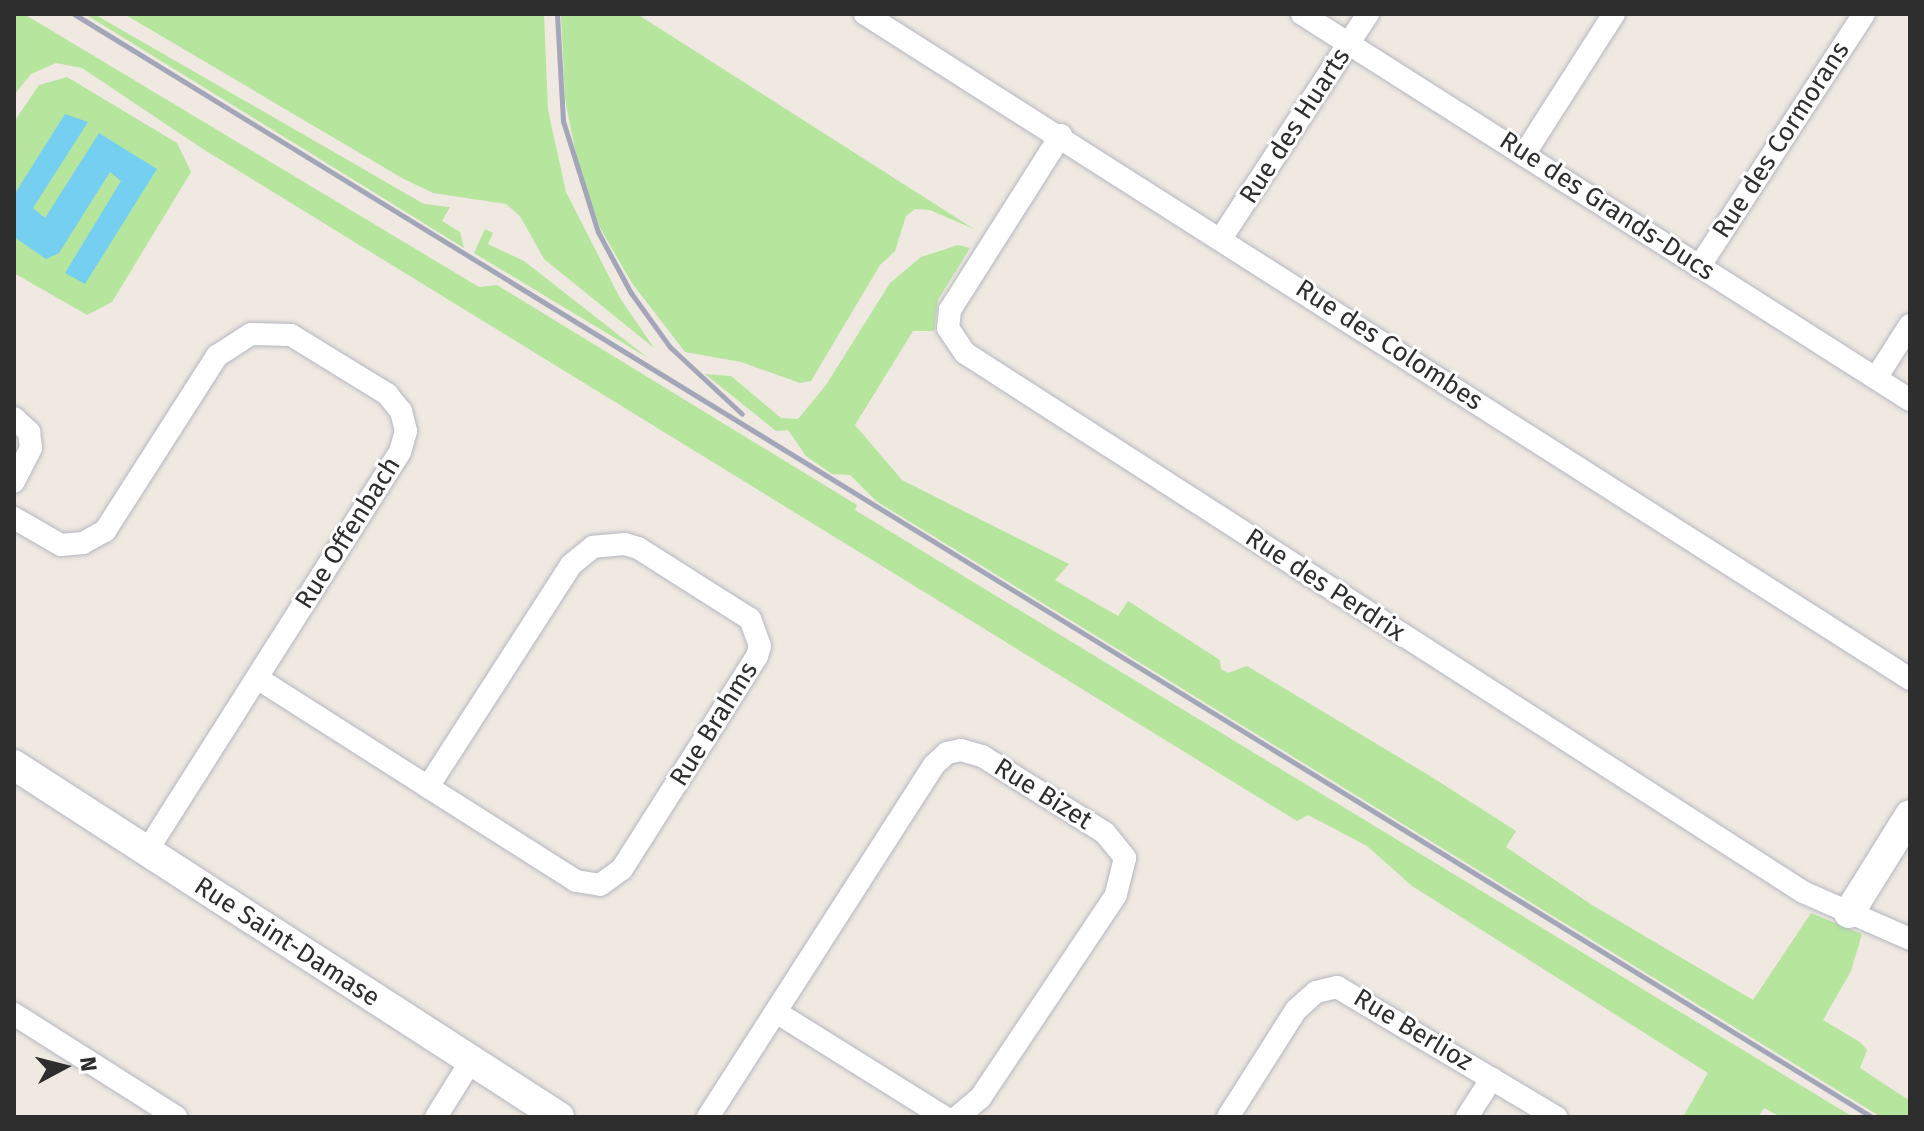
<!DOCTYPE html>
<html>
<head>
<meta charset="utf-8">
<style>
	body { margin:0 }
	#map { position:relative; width:1924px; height:1131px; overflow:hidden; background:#efe9e1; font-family:"Fira Sans",sans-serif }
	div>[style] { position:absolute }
	.green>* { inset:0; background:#b6e59e }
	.water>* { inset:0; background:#75cff0 }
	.roads { filter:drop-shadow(0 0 2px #b4b7c1) drop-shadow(0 0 2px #b4b7c1) }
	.street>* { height:22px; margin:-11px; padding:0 11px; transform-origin:11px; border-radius:11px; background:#fff }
	.secondary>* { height:30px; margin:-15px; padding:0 15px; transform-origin:15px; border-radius:15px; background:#fff }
	.rail>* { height:5px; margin:-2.5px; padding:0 2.5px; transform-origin:2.5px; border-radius:2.5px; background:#a3a6b8 }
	span { translate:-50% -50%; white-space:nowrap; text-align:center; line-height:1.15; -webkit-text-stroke:6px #fff; paint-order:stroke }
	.street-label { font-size:26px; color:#2e2e2e }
	.frame { position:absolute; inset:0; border:16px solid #2e2e2e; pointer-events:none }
	.north { position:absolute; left:24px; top:1027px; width:80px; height:80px; -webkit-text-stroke:6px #fff; paint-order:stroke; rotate:83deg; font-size:22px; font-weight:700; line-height:32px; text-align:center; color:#2e2e2e }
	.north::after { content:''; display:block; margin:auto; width:28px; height:36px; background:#2e2e2e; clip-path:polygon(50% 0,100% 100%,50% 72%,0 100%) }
</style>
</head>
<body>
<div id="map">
	<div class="green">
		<i style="clip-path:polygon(14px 14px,24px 14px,479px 287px,497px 285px,857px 505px,855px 510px,1853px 1117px,1781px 1117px,1764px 1108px,1758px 1117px,1683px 1117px,1708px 1073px,1412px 886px,1367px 846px,1308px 815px,1297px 821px,203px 149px,82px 68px,56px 63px,31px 74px,14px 95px)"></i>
		<i style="clip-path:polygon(85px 14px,94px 14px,424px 204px,450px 207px,442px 221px,460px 232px,464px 248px)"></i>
		<i style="clip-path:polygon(124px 14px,544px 14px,548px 110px,566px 192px,620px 298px,654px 348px,544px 259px,520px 216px,506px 204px,433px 193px,402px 178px)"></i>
		<i style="clip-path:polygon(561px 14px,637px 14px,974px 229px,930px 210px,915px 209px,906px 216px,895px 251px,880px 265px,811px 381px,800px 383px,741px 362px,685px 352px,632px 283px,600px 228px,578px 165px,565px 99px)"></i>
		<i style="clip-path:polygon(67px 77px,177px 143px,191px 172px,112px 302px,87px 315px,14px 273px,14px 122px,39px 85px)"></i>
		<i style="clip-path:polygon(485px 229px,493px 233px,488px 244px,524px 261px,648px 358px,474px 253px)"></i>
		<i style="clip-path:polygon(958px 245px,970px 248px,938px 300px,934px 331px,913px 331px,855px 425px,902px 480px,1069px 564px,1055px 580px,1118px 616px,1128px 601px,1220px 660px,1221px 669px,1228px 673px,1247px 666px,1430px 776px,1516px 831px,1506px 847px,1592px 905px,1753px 1000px,1811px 913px,1862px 934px,1851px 971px,1823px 1020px,1860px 1042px,1867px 1050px,1860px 1068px,1910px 1101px,1910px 1117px,1881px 1117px,876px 501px,850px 475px,832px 474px,806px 456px,788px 430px,776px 431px,705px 374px,731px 376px,781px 418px,798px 419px,826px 385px,890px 283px,921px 257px)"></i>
	</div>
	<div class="water">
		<i style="clip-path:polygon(65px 114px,88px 122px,33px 208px,45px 218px,99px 133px,157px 169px,85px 284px,65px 273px,121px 181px,110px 172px,59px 253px,46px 259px,14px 237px,14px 195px)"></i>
	</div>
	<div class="roads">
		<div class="street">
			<i style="left:865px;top:14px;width:1239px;rotate:32.47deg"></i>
			<i style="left:1302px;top:14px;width:720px;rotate:32.41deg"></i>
			<i style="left:1061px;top:135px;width:207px;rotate:122.4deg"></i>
			<i style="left:950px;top:310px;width:18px;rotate:96deg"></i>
			<i style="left:948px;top:328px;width:30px;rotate:56deg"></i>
			<i style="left:965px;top:353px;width:996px;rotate:32.75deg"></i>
			<i style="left:1803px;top:892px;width:117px;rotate:23.7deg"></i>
			<i style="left:1525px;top:153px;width:165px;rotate:-57.4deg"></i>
			<i style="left:1222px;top:237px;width:267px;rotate:-56.8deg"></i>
			<i style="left:1699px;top:267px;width:302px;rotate:-56.9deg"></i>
			<i style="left:1876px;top:378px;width:63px;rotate:-57.3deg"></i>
			<i style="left:14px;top:418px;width:21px;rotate:43deg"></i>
			<i style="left:29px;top:432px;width:16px;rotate:83deg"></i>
			<i style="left:31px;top:448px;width:38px;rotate:117deg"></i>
			<i style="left:14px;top:518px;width:54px;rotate:29.9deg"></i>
			<i style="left:61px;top:545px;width:22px;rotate:-5deg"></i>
			<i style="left:83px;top:543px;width:25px;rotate:-29deg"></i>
			<i style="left:105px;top:531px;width:208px;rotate:-57.4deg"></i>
			<i style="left:217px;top:356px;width:40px;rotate:-32.9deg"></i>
			<i style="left:251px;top:334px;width:40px;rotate:1.4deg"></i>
			<i style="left:291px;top:335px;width:113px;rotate:31.6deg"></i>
			<i style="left:387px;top:394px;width:22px;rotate:51deg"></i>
			<i style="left:401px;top:411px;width:21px;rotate:76deg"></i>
			<i style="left:406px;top:431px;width:22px;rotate:106deg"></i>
			<i style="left:400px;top:452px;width:472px;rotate:122.4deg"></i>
			<i style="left:257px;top:678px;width:203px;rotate:32.5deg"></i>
			<i style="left:428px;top:787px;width:175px;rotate:32.4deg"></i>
			<i style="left:576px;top:881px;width:24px;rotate:9deg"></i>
			<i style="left:600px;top:885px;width:27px;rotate:-36deg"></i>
			<i style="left:622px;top:869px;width:252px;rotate:-57.6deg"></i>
			<i style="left:757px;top:656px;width:10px;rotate:-73deg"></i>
			<i style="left:760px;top:646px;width:29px;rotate:-110deg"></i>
			<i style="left:750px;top:619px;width:133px;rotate:-147.6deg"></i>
			<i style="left:638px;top:548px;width:14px;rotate:-163deg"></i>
			<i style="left:625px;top:544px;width:32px;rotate:175deg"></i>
			<i style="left:593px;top:547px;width:28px;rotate:141deg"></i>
			<i style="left:571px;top:565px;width:264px;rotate:122.8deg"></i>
			<i style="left:776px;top:1012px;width:198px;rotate:32deg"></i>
			<i style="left:14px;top:1014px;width:192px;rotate:32.4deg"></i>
			<i style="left:436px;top:1117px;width:66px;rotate:-58deg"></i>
			<i style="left:708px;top:1117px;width:418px;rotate:-57.3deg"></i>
			<i style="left:934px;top:765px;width:18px;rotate:-43deg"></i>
			<i style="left:947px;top:753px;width:14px;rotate:-12deg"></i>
			<i style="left:961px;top:750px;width:22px;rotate:16deg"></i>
			<i style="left:982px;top:756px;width:145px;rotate:32deg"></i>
			<i style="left:1105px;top:833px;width:32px;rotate:51deg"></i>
			<i style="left:1125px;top:858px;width:38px;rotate:104deg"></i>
			<i style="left:1116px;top:895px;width:244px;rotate:123.8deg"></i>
			<i style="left:980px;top:1098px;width:30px;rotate:140deg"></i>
			<i style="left:1228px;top:1117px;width:127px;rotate:-57.6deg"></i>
			<i style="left:1296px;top:1010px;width:27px;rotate:-42deg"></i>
			<i style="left:1316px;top:992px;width:22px;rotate:-13deg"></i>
			<i style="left:1337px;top:987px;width:255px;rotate:30.7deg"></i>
			<i style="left:1467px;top:1117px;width:46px;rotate:-57.3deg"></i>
		</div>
		<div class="secondary">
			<i style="left:14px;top:765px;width:649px;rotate:32.86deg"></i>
			<i style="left:1849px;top:913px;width:115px;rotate:-58.1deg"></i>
		</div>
	</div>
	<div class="rail">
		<i style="left:74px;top:14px;width:2109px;rotate:31.53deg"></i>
		<i style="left:557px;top:14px;width:107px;rotate:86.8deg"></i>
		<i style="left:563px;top:121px;width:116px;rotate:72.5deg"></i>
		<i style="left:598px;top:232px;width:69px;rotate:61.6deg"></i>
		<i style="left:631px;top:293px;width:67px;rotate:54.2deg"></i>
		<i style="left:670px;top:347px;width:98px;rotate:42.9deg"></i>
	</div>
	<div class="street-label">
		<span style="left:1295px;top:126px;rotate:-57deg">Rue des Huarts</span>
		<span style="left:1781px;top:140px;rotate:-57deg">Rue des Cormorans</span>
		<span style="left:1607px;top:206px;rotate:33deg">Rue des Grands-Ducs</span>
		<span style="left:1389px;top:345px;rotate:33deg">Rue des Colombes</span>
		<span style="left:348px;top:533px;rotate:-58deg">Rue Offenbach</span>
		<span style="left:1325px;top:585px;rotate:33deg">Rue des Perdrix</span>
		<span style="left:714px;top:724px;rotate:-58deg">Rue Brahms</span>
		<span style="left:1043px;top:794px;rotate:32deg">Rue Bizet</span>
		<span style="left:287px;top:942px;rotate:33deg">Rue Saint-Damase</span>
		<span style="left:1413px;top:1030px;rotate:31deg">Rue Berlioz</span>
	</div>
	<div class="frame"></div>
	<div class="north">N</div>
</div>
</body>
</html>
